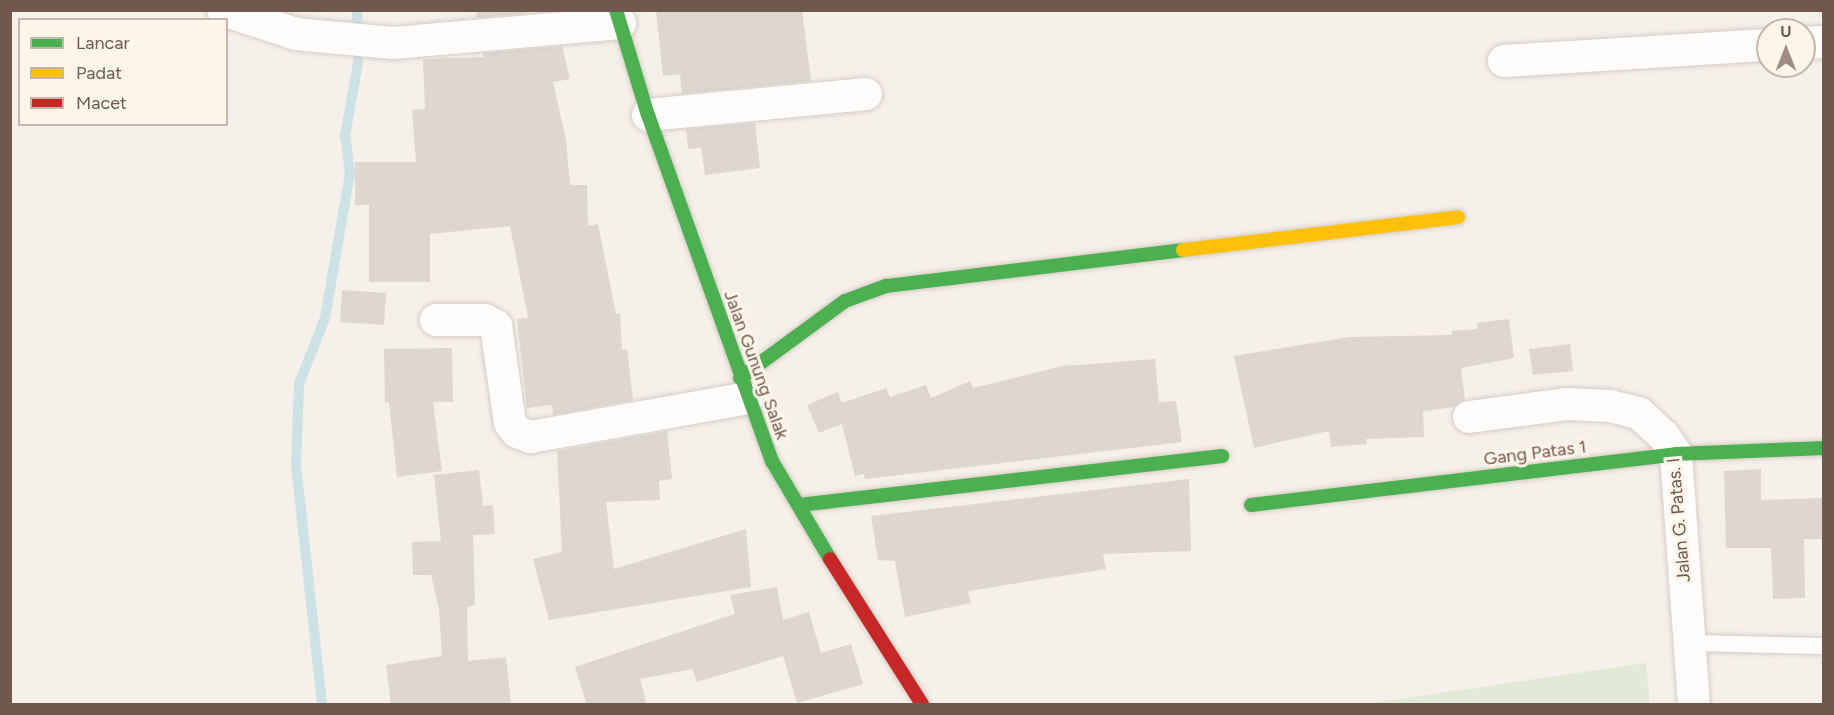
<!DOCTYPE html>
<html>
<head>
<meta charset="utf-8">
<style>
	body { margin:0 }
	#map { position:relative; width:1834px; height:715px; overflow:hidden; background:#f5f0e9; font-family:Figtree,sans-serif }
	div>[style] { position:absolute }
	.green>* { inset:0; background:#e2ead5 }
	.stream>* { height:10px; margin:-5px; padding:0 5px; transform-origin:5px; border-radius:5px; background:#cce2e4 }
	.building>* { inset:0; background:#ded6cf }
	.roads { filter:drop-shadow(0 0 2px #d4cdc7) drop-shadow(0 0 2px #d4cdc7) }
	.lane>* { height:16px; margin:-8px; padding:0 8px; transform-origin:8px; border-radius:8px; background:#fefdfc }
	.street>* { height:32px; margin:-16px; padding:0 16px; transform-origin:16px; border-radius:16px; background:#fefdfc }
	.fast>* { height:14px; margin:-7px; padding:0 7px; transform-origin:7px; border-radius:7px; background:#4caf50 }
	.slow>* { height:14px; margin:-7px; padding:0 7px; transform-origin:7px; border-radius:7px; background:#ffc107 }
	.jam>* { height:14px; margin:-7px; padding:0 7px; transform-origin:7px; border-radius:7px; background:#c62828 }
	span { translate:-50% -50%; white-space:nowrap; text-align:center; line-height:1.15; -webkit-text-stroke:6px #fdf5ea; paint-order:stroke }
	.street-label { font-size:18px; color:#70584c }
	.frame { position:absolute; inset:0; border:12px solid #70584c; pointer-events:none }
	.legend { position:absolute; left:18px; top:18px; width:210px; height:108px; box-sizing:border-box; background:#fdf5ea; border:2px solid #c5b6ab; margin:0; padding:8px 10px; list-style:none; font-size:18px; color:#70584c }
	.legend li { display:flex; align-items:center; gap:12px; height:30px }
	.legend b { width:30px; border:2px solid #c5b6ab }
	.north { position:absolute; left:1756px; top:18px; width:60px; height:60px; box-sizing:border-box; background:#fdf5ea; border:2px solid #c5b6ab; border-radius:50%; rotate:0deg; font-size:16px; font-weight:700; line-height:24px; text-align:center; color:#70584c }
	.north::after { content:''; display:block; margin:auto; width:21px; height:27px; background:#9f8d83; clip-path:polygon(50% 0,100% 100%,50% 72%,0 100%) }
</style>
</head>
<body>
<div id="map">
	<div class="green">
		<i style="clip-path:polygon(1646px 663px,1650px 704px,1364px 704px)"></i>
	</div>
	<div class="stream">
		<i style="left:322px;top:704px;width:239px;rotate:-96.2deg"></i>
		<i style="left:296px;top:466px;width:82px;rotate:-87.9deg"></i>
		<i style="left:299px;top:384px;width:71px;rotate:-68.5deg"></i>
		<i style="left:325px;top:318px;width:146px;rotate:-80.2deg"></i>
		<i style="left:350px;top:174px;width:38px;rotate:-97deg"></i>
		<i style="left:345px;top:136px;width:74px;rotate:-79.9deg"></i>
		<i style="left:358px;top:63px;width:53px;rotate:-91.1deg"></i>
	</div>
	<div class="building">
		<i style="clip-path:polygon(476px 10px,527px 10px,528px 13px,477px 18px)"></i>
		<i style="clip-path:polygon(656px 10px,802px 10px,811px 81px,682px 94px,680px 74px,663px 76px)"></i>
		<i style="clip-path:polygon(562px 46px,570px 79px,553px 82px,566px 140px,570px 185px,587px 185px,588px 226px,598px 224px,616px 314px,620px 313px,622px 350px,627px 349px,633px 400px,553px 415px,552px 405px,527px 408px,517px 319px,528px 318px,510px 226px,430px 234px,430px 282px,369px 282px,369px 205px,355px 205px,355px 162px,416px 162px,412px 110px,425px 109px,423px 59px,483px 57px,483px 53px)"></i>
		<i style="clip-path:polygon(755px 123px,760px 168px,705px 175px,701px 148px,688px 149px,686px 129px)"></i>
		<i style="clip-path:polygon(342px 290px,386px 293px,384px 325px,340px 322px)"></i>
		<i style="clip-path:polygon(1509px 319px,1514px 358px,1461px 368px,1465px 400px,1455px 407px,1423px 411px,1424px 437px,1366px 439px,1367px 444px,1331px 447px,1329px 431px,1254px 448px,1234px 356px,1349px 337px,1452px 335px,1452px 331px,1477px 329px,1477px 323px)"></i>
		<i style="clip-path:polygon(1570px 344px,1573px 371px,1533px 375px,1529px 349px)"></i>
		<i style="clip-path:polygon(452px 348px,453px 402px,433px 402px,442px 471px,397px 477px,389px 402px,385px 403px,384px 349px)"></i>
		<i style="clip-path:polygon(1155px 359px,1159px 402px,1176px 401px,1182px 442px,865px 479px,864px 474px,855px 476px,842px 424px,819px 433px,807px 405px,838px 392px,842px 403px,886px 388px,890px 397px,926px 385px,931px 398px,970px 381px,973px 388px,1083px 361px,1065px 366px)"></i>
		<i style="clip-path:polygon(667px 431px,672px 479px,659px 481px,660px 500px,606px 502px,614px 569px,746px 529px,751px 587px,549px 620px,533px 559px,562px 552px,557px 451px)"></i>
		<i style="clip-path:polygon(1761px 469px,1761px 500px,1824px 498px,1824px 539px,1804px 539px,1805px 598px,1773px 599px,1771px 548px,1726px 548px,1724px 471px)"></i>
		<i style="clip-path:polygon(479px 470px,483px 506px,493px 505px,495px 534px,473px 535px,475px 605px,467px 607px,468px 661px,506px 657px,511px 705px,391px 705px,386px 665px,442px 656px,439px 609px,431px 575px,413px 575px,412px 542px,441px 541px,434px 475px)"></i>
		<i style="clip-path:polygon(1189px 479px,1191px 551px,1103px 554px,1106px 569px,968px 591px,971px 603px,905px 617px,895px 561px,878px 560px,871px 516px)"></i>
		<i style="clip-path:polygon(777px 587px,783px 620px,809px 612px,821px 653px,851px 644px,863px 684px,797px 703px,783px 656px,697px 682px,692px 669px,640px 679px,647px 705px,587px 705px,575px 667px,735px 614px,730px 595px)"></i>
	</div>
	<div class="roads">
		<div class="lane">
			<i style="left:1689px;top:643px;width:135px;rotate:1.3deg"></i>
		</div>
		<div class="street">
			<i style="left:223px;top:10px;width:77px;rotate:18.2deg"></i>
			<i style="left:296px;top:34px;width:97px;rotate:5.3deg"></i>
			<i style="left:393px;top:43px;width:228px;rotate:-5deg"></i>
			<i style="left:1804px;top:43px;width:20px;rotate:-3deg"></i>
			<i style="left:1504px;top:61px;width:264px;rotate:-3.5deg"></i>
			<i style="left:648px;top:115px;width:219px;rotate:-5.5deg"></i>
			<i style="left:436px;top:320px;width:49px"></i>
			<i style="left:485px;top:320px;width:13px;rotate:29deg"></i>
			<i style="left:496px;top:326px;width:98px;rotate:81.8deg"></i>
			<i style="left:510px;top:423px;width:11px;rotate:52deg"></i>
			<i style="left:517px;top:432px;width:15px;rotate:20deg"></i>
			<i style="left:531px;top:437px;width:219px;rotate:-10.2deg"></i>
			<i style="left:1469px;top:417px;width:98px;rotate:-7.6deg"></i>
			<i style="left:1566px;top:404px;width:44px;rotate:2.6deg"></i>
			<i style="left:1610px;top:406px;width:30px;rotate:14deg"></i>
			<i style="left:1639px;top:413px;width:33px;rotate:43deg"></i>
			<i style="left:1663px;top:435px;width:23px;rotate:56deg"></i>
			<i style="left:1676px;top:454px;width:251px;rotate:85.9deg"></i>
		</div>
		<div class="fast">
			<i style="left:616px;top:10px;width:110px;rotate:73.1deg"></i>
			<i style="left:648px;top:115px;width:368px;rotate:70.3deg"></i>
			<i style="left:772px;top:461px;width:114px;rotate:59.4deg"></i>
			<i style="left:740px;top:378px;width:130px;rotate:-36.3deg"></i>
			<i style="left:845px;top:301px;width:44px;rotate:-20.1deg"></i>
			<i style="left:886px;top:286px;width:299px;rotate:-6.9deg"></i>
			<i style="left:799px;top:505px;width:426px;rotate:-6.6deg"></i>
			<i style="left:1251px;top:505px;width:428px;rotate:-6.8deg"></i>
			<i style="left:1676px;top:454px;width:148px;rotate:-2.3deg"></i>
		</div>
		<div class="slow">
			<i style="left:1183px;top:250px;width:277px;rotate:-6.8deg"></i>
		</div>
		<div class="jam">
			<i style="left:830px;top:559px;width:172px;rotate:57.6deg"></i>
		</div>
	</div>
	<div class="street-label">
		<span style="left:756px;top:365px;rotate:70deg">Jalan Gunung Salak</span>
		<span style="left:1535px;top:453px;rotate:-7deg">Gang Patas 1</span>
		<span style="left:1679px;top:520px;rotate:-95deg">Jalan G. Patas. I</span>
	</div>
	<div class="frame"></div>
	<ul class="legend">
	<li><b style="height:8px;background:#4caf50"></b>Lancar</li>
	<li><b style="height:8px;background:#ffc107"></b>Padat</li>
	<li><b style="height:8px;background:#c62828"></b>Macet</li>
	</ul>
	<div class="north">U</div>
</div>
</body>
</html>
